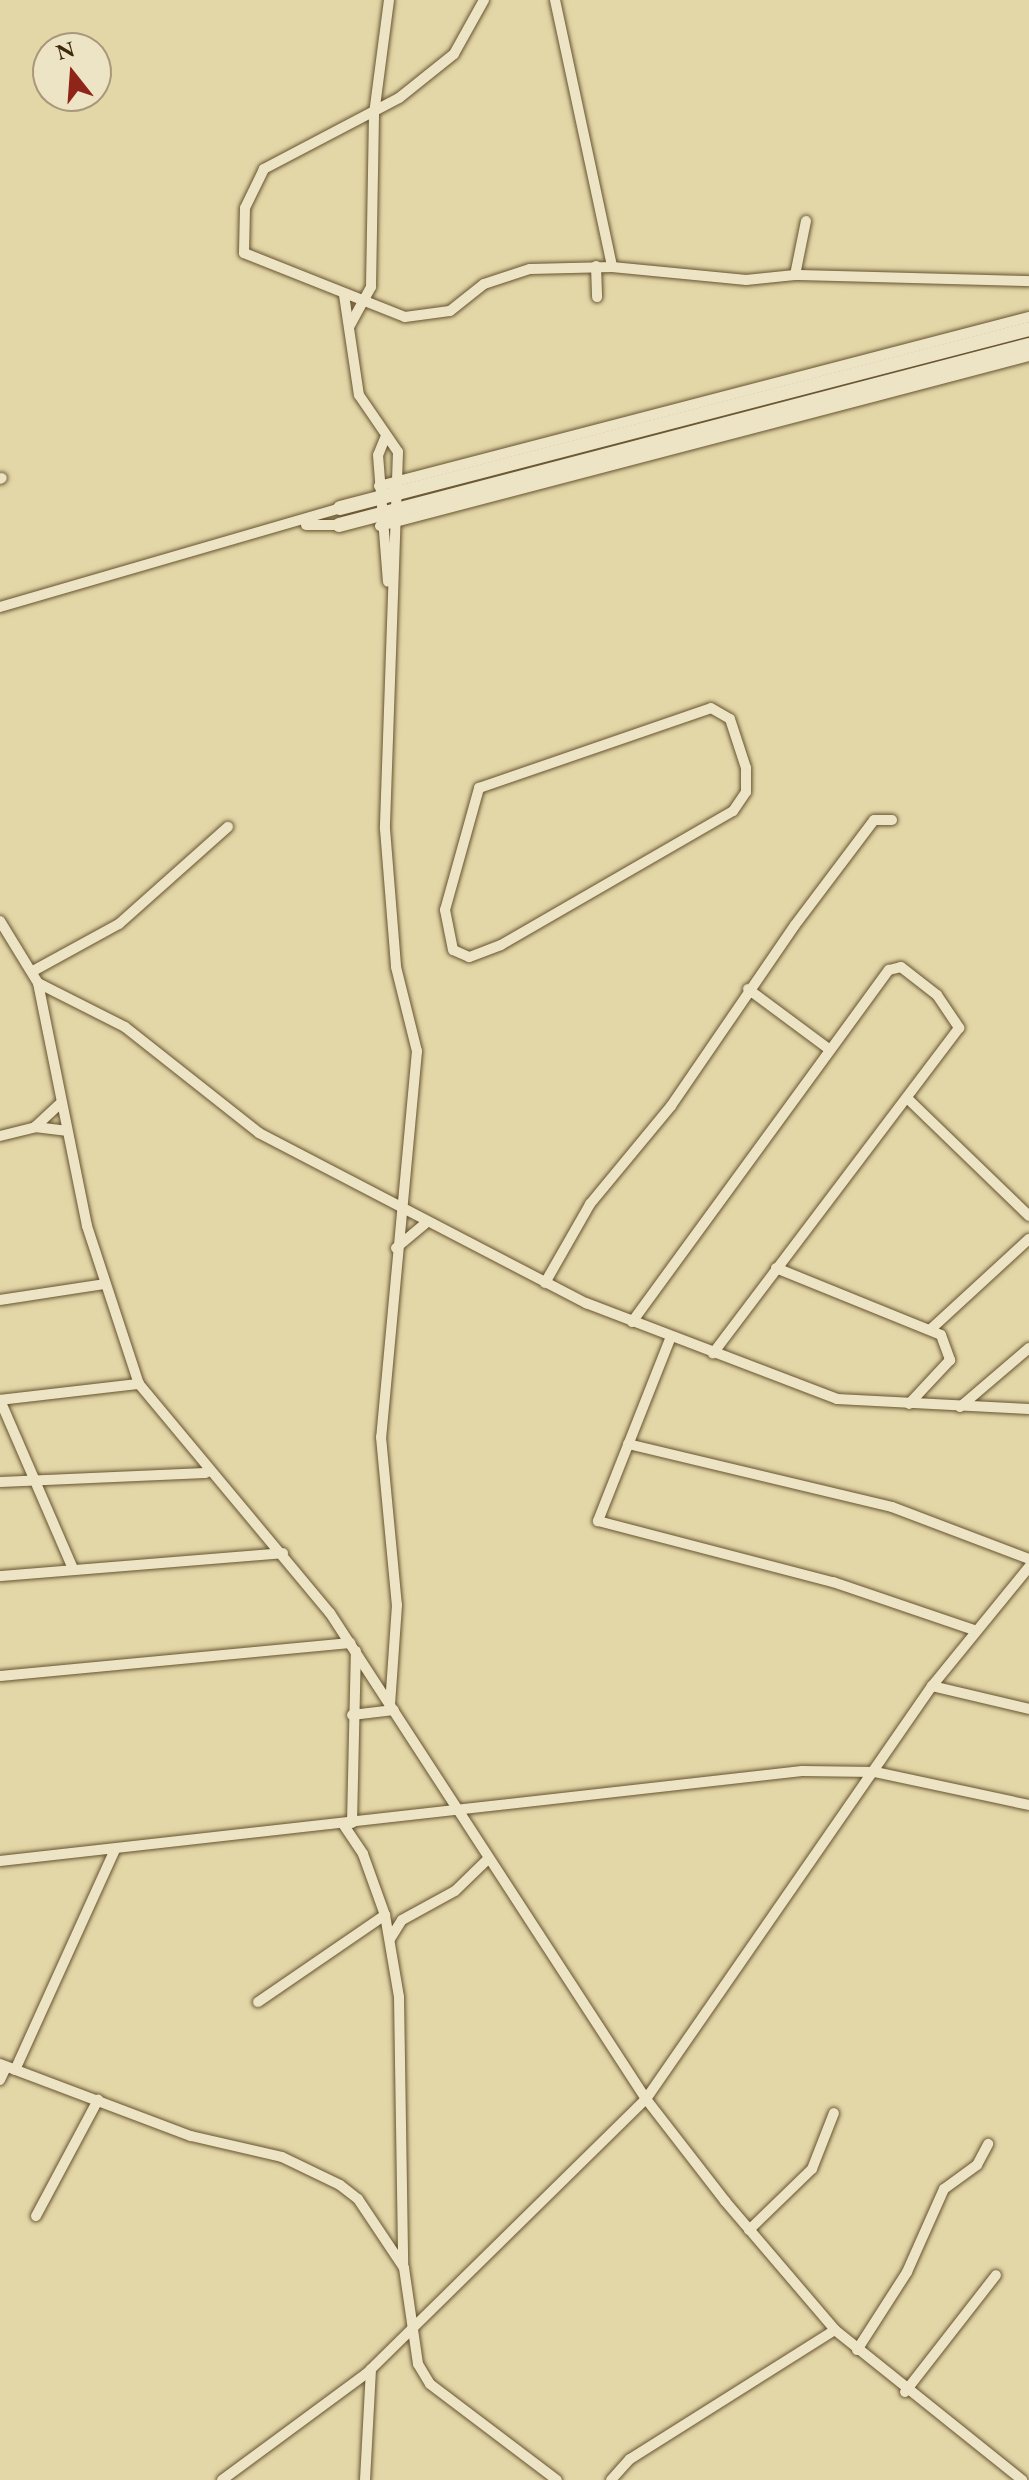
<!DOCTYPE html>
<html>
<head>
<meta charset="utf-8">
<style>
	body { margin:0 }
	#map { position:relative; width:1029px; height:2480px; overflow:hidden; background:#e3d6a7; font-family:"EB Garamond",serif }
	div>[style] { position:absolute }
	.roads { filter:drop-shadow(0 0 2px #665430) drop-shadow(0 0 2px #665430) }
	.minor>* { height:10px; margin:-5px; padding:0 5px; transform-origin:5px; border-radius:5px; background:#ede4c6 }
	.secondary>* { height:14px; margin:-7px; padding:0 7px; transform-origin:7px; border-radius:7px; background:#ede4c6 }
	span { translate:-50% -50%; white-space:nowrap; text-align:center; line-height:1.15; -webkit-text-stroke:6px #ede4c6; paint-order:stroke }
	.north { position:absolute; left:32px; top:32px; width:80px; height:80px; box-sizing:border-box; background:#ede4c6; border:2px solid #a7997a; border-radius:50%; rotate:343deg; font-size:22px; font-weight:700; line-height:32px; text-align:center; color:#3d2908 }
	.north::after { content:''; display:block; margin:auto; width:28px; height:36px; background:#8f2418; clip-path:polygon(50% 0,100% 100%,50% 72%,0 100%) }
</style>
</head>
<body>
<div id="map">
	<div class="roads">
		<div class="minor">
			<i style="left:484px;top:0;width:62px;rotate:119.1deg"></i>
			<i style="left:454px;top:54px;width:70px;rotate:141.3deg"></i>
			<i style="left:399px;top:98px;width:153px;rotate:152.3deg"></i>
			<i style="left:264px;top:169px;width:43px;rotate:116deg"></i>
			<i style="left:245px;top:208px;width:45px;rotate:91.3deg"></i>
			<i style="left:244px;top:253px;width:173px;rotate:21.7deg"></i>
			<i style="left:405px;top:317px;width:45px;rotate:-7.6deg"></i>
			<i style="left:450px;top:311px;width:43px;rotate:-38.5deg"></i>
			<i style="left:484px;top:284px;width:48px;rotate:-18.1deg"></i>
			<i style="left:530px;top:269px;width:82px;rotate:-1.4deg"></i>
			<i style="left:612px;top:267px;width:135px;rotate:5.5deg"></i>
			<i style="left:746px;top:280px;width:49px;rotate:-5.8deg"></i>
			<i style="left:555px;top:0;width:273px;rotate:77.9deg"></i>
			<i style="left:806px;top:221px;width:55px;rotate:101.5deg"></i>
			<i style="left:795px;top:275px;width:234px;rotate:1.5deg"></i>
			<i style="left:596px;top:266px;width:31px;rotate:88deg"></i>
			<i style="left:344px;top:295px;width:101px;rotate:81.5deg"></i>
			<i style="left:359px;top:395px;width:69px;rotate:55.6deg"></i>
			<i style="left:398px;top:452px;width:377px;rotate:92deg"></i>
			<i style="left:385px;top:829px;width:138px;rotate:85.4deg"></i>
			<i style="left:396px;top:967px;width:87px;rotate:76deg"></i>
			<i style="left:417px;top:1051px;width:388px;rotate:95.3deg"></i>
			<i style="left:381px;top:1437px;width:169px;rotate:84.6deg"></i>
			<i style="left:397px;top:1605px;width:99px;rotate:94deg"></i>
			<i style="left:349px;top:327px;width:46px;rotate:-61.2deg"></i>
			<i style="left:371px;top:287px;width:173px;rotate:-89deg"></i>
			<i style="left:374px;top:114px;width:115px;rotate:-82.5deg"></i>
			<i style="left:385px;top:438px;width:18px;rotate:112deg"></i>
			<i style="left:378px;top:455px;width:127px;rotate:85.5deg"></i>
			<i style="left:0;top:479px;width:2px;rotate:-27deg"></i>
			<i style="left:379px;top:486px;width:672px;rotate:-14.57deg"></i>
			<i style="left:306px;top:525px;width:33px"></i>
			<i style="left:380px;top:526px;width:671px;rotate:-14.68deg"></i>
			<i style="left:0;top:607px;width:354px;rotate:-16.2deg"></i>
			<i style="left:711px;top:708px;width:22px;rotate:30deg"></i>
			<i style="left:730px;top:719px;width:52px;rotate:71.9deg"></i>
			<i style="left:746px;top:768px;width:24px;rotate:90deg"></i>
			<i style="left:746px;top:792px;width:23px;rotate:124deg"></i>
			<i style="left:733px;top:811px;width:268px;rotate:150deg"></i>
			<i style="left:501px;top:945px;width:34px;rotate:159deg"></i>
			<i style="left:469px;top:957px;width:17px;rotate:-156deg"></i>
			<i style="left:453px;top:950px;width:41px;rotate:-101.3deg"></i>
			<i style="left:445px;top:910px;width:127px;rotate:-74.4deg"></i>
			<i style="left:479px;top:788px;width:245px;rotate:-19deg"></i>
			<i style="left:0;top:921px;width:73px;rotate:58.5deg"></i>
			<i style="left:38px;top:983px;width:248px;rotate:78.6deg"></i>
			<i style="left:87px;top:1226px;width:166px;rotate:71.8deg"></i>
			<i style="left:139px;top:1384px;width:298px;rotate:50.2deg"></i>
			<i style="left:330px;top:1613px;width:580px;rotate:56.97deg"></i>
			<i style="left:646px;top:2099px;width:129px;rotate:52.2deg"></i>
			<i style="left:725px;top:2201px;width:170px;rotate:49.5deg"></i>
			<i style="left:835px;top:2330px;width:240px;rotate:38.7deg"></i>
			<i style="left:33px;top:971px;width:98px;rotate:-28.7deg"></i>
			<i style="left:119px;top:924px;width:146px;rotate:-41.7deg"></i>
			<i style="left:38px;top:983px;width:97px;rotate:26.8deg"></i>
			<i style="left:125px;top:1027px;width:171px;rotate:38.3deg"></i>
			<i style="left:259px;top:1133px;width:369px;rotate:27.5deg"></i>
			<i style="left:586px;top:1303px;width:269px;rotate:20.9deg"></i>
			<i style="left:837px;top:1399px;width:192px;rotate:3deg"></i>
			<i style="left:748px;top:989px;width:102px;rotate:36.6deg"></i>
			<i style="left:907px;top:1098px;width:170px;rotate:44deg"></i>
			<i style="left:35px;top:1127px;width:31px;rotate:7deg"></i>
			<i style="left:0;top:1136px;width:36px;rotate:-14deg"></i>
			<i style="left:35px;top:1127px;width:35px;rotate:-43deg"></i>
			<i style="left:396px;top:1248px;width:38px;rotate:-40deg"></i>
			<i style="left:776px;top:1268px;width:178px;rotate:22.1deg"></i>
			<i style="left:941px;top:1335px;width:27px;rotate:70deg"></i>
			<i style="left:950px;top:1360px;width:60px;rotate:133deg"></i>
			<i style="left:545px;top:1283px;width:91px;rotate:-60.3deg"></i>
			<i style="left:590px;top:1204px;width:127px;rotate:-50.4deg"></i>
			<i style="left:671px;top:1106px;width:219px;rotate:-55.6deg"></i>
			<i style="left:795px;top:925px;width:131px;rotate:-53deg"></i>
			<i style="left:874px;top:820px;width:18px"></i>
			<i style="left:0;top:1300px;width:105px;rotate:-8.7deg"></i>
			<i style="left:632px;top:1322px;width:436px;rotate:-53.9deg"></i>
			<i style="left:889px;top:970px;width:12px;rotate:-14deg"></i>
			<i style="left:901px;top:967px;width:46px;rotate:37.9deg"></i>
			<i style="left:937px;top:995px;width:40px;rotate:56deg"></i>
			<i style="left:959px;top:1028px;width:408px;rotate:127.1deg"></i>
			<i style="left:931px;top:1329px;width:133px;rotate:-42.6deg"></i>
			<i style="left:670px;top:1339px;width:196px;rotate:111.6deg"></i>
			<i style="left:598px;top:1521px;width:243px;rotate:14.6deg"></i>
			<i style="left:833px;top:1582px;width:149px;rotate:18.8deg"></i>
			<i style="left:0;top:1400px;width:184px;rotate:66.6deg"></i>
			<i style="left:0;top:1400px;width:140px;rotate:-6.6deg"></i>
			<i style="left:960px;top:1407px;width:91px;rotate:-40.5deg"></i>
			<i style="left:628px;top:1444px;width:271px;rotate:13.4deg"></i>
			<i style="left:892px;top:1507px;width:147px;rotate:20.8deg"></i>
			<i style="left:0;top:1482px;width:206px;rotate:-2.5deg"></i>
			<i style="left:0;top:1576px;width:284px;rotate:-4.6deg"></i>
			<i style="left:0;top:1676px;width:352px;rotate:-5.4deg"></i>
			<i style="left:932px;top:1686px;width:100px;rotate:13.3deg"></i>
			<i style="left:352px;top:1715px;width:42px;rotate:-6.8deg"></i>
			<i style="left:352px;top:1823px;width:172px;rotate:-88.7deg"></i>
			<i style="left:343px;top:1824px;width:36px;rotate:56deg"></i>
			<i style="left:363px;top:1854px;width:65px;rotate:70.2deg"></i>
			<i style="left:385px;top:1915px;width:83px;rotate:80.3deg"></i>
			<i style="left:399px;top:1997px;width:269px;rotate:89.1deg"></i>
			<i style="left:0;top:1861px;width:807px;rotate:-6.4deg"></i>
			<i style="left:802px;top:1771px;width:73px;rotate:0.8deg"></i>
			<i style="left:875px;top:1772px;width:157px;rotate:12.1deg"></i>
			<i style="left:390px;top:1939px;width:22px;rotate:-58deg"></i>
			<i style="left:402px;top:1920px;width:60px;rotate:-28.7deg"></i>
			<i style="left:455px;top:1891px;width:45px;rotate:-44.1deg"></i>
			<i style="left:258px;top:2002px;width:154px;rotate:-34.4deg"></i>
			<i style="left:0;top:2064px;width:204px;rotate:20.7deg"></i>
			<i style="left:191px;top:2136px;width:93px;rotate:13deg"></i>
			<i style="left:282px;top:2157px;width:64px;rotate:25.8deg"></i>
			<i style="left:340px;top:2185px;width:23px;rotate:38deg"></i>
			<i style="left:358px;top:2199px;width:83px;rotate:56.3deg"></i>
			<i style="left:404px;top:2268px;width:97px;rotate:81.7deg"></i>
			<i style="left:418px;top:2364px;width:23px;rotate:59deg"></i>
			<i style="left:430px;top:2384px;width:159px;rotate:37.1deg"></i>
			<i style="left:15px;top:2070px;width:242px;rotate:-65.6deg"></i>
			<i style="left:0;top:2080px;width:14px;rotate:-65deg"></i>
			<i style="left:36px;top:2216px;width:132px;rotate:-61.9deg"></i>
			<i style="left:749px;top:2230px;width:88px;rotate:-44.1deg"></i>
			<i style="left:812px;top:2169px;width:60px;rotate:-68.6deg"></i>
			<i style="left:857px;top:2350px;width:93px;rotate:-57.3deg"></i>
			<i style="left:907px;top:2272px;width:91px;rotate:-66deg"></i>
			<i style="left:944px;top:2189px;width:41px;rotate:-36deg"></i>
			<i style="left:977px;top:2165px;width:24px;rotate:-62deg"></i>
			<i style="left:905px;top:2392px;width:148px;rotate:-52.1deg"></i>
			<i style="left:222px;top:2480px;width:179px;rotate:-36.4deg"></i>
			<i style="left:366px;top:2374px;width:392px;rotate:-44.5deg"></i>
			<i style="left:646px;top:2099px;width:502px;rotate:-55.3deg"></i>
			<i style="left:932px;top:1686px;width:154px;rotate:-50.8deg"></i>
			<i style="left:365px;top:2480px;width:111px;rotate:-86.9deg"></i>
			<i style="left:611px;top:2480px;width:28px;rotate:-48deg"></i>
			<i style="left:630px;top:2459px;width:242px;rotate:-32.2deg"></i>
		</div>
		<div class="secondary">
			<i style="left:340px;top:508px;width:712px;rotate:-14.56deg"></i>
			<i style="left:339px;top:525px;width:713px;rotate:-14.62deg"></i>
		</div>
	</div>
	<div class="north">N</div>
</div>
</body>
</html>
